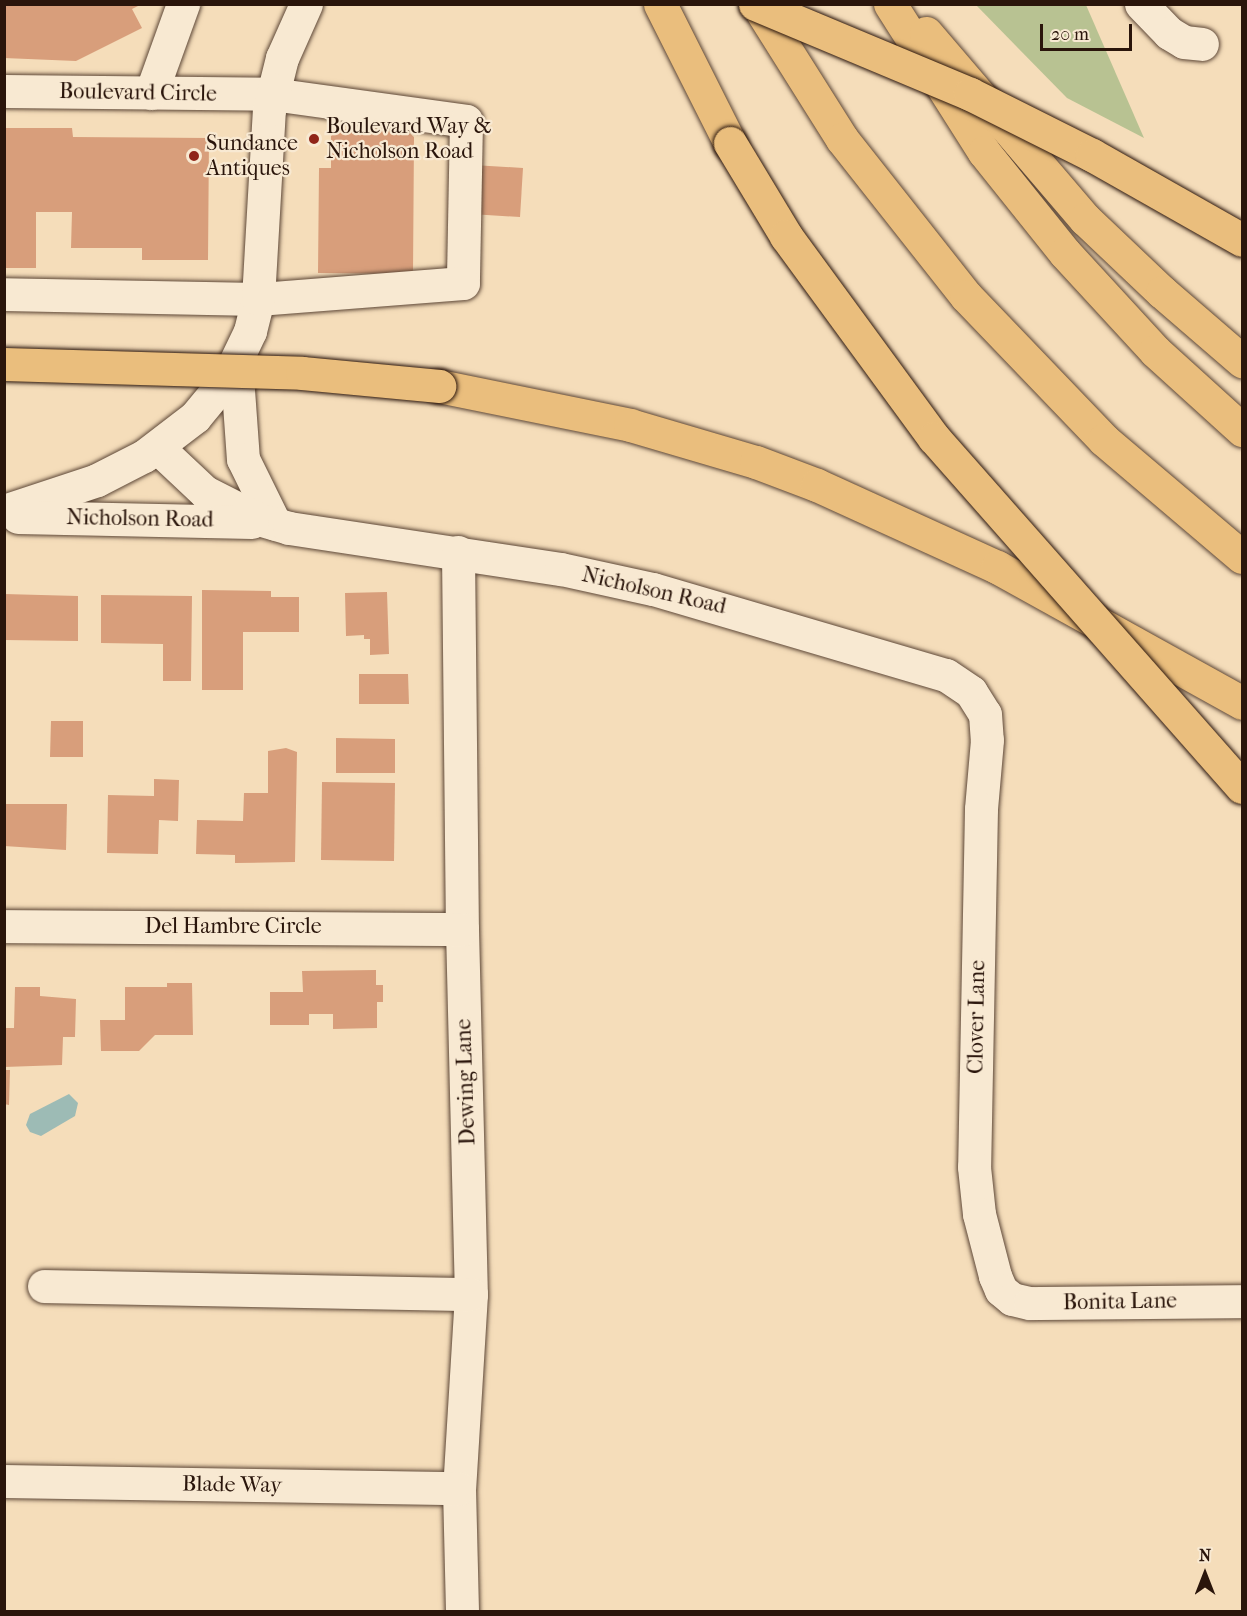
<!DOCTYPE html>
<html>
<head>
<meta charset="utf-8">
<style>
	body { margin:0 }
	#map { position:relative; width:1247px; height:1616px; overflow:hidden; background:#f5ddba; font-family:"IM FELL French Canon",serif }
	div>[style] { position:absolute }
	.green>* { inset:0; background:#b8c292 }
	.water>* { inset:0; background:#9dbbb5 }
	.building>* { inset:0; background:#d89e7b }
	.roads { filter:drop-shadow(0 0 2px #5d4737) drop-shadow(0 0 2px #5d4737) }
	.minor>* { height:33px; margin:-16.5px; padding:0 16.5px; transform-origin:16.5px; border-radius:16.5px; background:#f8e9d2 }
	.highway>* { height:33px; margin:-16.5px; padding:0 16.5px; transform-origin:16.5px; border-radius:16.5px; background:#eabe7d }
	.bridges { filter:drop-shadow(0 0 2px #2a150b) drop-shadow(0 0 2px #2a150b) }
	.highway-bridge>* { height:33px; margin:-16.5px; padding:0 16.5px; transform-origin:16.5px; border-radius:16.5px; background:#eabe7d }
	.dots>* { width:16px; height:16px; translate:-50% -50%; box-sizing:border-box; border:3px solid #f8e9d2; border-radius:50% }
	span { translate:-50% -50%; white-space:nowrap; text-align:center; line-height:1.15; -webkit-text-stroke:4.5px #f8e9d2; paint-order:stroke }
	.street-label { font-size:22px; color:#2a150b }
	.poi-label { font-size:22px; color:#2a150b }
	.left { translate:0 -50%; text-align:left }
	.frame { position:absolute; inset:0; border:6px solid #2a150b; pointer-events:none }
	.north { position:absolute; left:1175px; top:1544px; width:60px; height:60px; -webkit-text-stroke:4px #f8e9d2; paint-order:stroke; rotate:0deg; font-size:16px; font-weight:700; line-height:24px; text-align:center; color:#2a150b }
	.north::after { content:''; display:block; margin:auto; width:21px; height:27px; background:#2a150b; clip-path:polygon(50% 0,100% 100%,50% 72%,0 100%) }
	.scale { position:absolute; left:1040px; top:24px; width:92px; height:27px; box-sizing:border-box; border:3px solid #2a150b; border-top:0; padding-left:8px; font-size:18px; line-height:21px; white-space:nowrap; color:#2a150b; -webkit-text-stroke:4px #f8e9d2; paint-order:stroke }
</style>
</head>
<body>
<div id="map">
	<div class="green">
		<i style="clip-path:polygon(976px 5px,1086px 5px,1144px 138px,1067px 98px)"></i>
	</div>
	<div class="water">
		<i style="clip-path:polygon(69px 1094px,78px 1103px,75px 1116px,41px 1136px,30px 1132px,26px 1125px,30px 1114px)"></i>
	</div>
	<div class="building">
		<i style="clip-path:polygon(4px 4px,142px 4px,132px 9px,142px 28px,76px 61px,4px 58px)"></i>
		<i style="clip-path:polygon(4px 128px,72px 128px,73px 137px,209px 138px,208px 260px,142px 260px,142px 248px,71px 248px,72px 212px,36px 212px,36px 268px,4px 268px)"></i>
		<i style="clip-path:polygon(339px 129px,407px 131px,414px 137px,413px 274px,318px 273px,319px 168px,331px 168px,331px 136px)"></i>
		<i style="clip-path:polygon(473px 165px,523px 168px,520px 217px,471px 214px)"></i>
		<i style="clip-path:polygon(202px 590px,271px 591px,271px 597px,299px 597px,299px 632px,243px 632px,243px 690px,202px 690px)"></i>
		<i style="clip-path:polygon(387px 592px,389px 654px,370px 655px,370px 639px,364px 639px,364px 635px,346px 636px,345px 593px)"></i>
		<i style="clip-path:polygon(4px 594px,78px 596px,78px 641px,4px 640px)"></i>
		<i style="clip-path:polygon(101px 595px,192px 596px,191px 681px,163px 681px,163px 644px,101px 643px)"></i>
		<i style="clip-path:polygon(359px 674px,408px 674px,409px 704px,359px 704px)"></i>
		<i style="clip-path:polygon(51px 721px,83px 721px,83px 757px,50px 757px)"></i>
		<i style="clip-path:polygon(336px 738px,395px 739px,395px 773px,336px 773px)"></i>
		<i style="clip-path:polygon(286px 748px,297px 752px,295px 862px,235px 863px,235px 855px,196px 854px,197px 820px,243px 821px,244px 793px,268px 793px,268px 751px)"></i>
		<i style="clip-path:polygon(154px 779px,179px 780px,178px 821px,159px 820px,158px 854px,107px 853px,108px 795px,154px 796px)"></i>
		<i style="clip-path:polygon(322px 782px,395px 783px,394px 861px,321px 860px)"></i>
		<i style="clip-path:polygon(4px 804px,67px 804px,66px 850px,4px 846px)"></i>
		<i style="clip-path:polygon(376px 970px,376px 985px,383px 985px,383px 1002px,377px 1002px,377px 1028px,333px 1029px,333px 1014px,309px 1014px,309px 1025px,270px 1025px,270px 992px,303px 992px,302px 971px)"></i>
		<i style="clip-path:polygon(167px 983px,192px 983px,193px 1035px,155px 1035px,139px 1051px,101px 1051px,100px 1020px,125px 1020px,125px 987px,167px 987px)"></i>
		<i style="clip-path:polygon(15px 987px,40px 987px,40px 996px,76px 999px,75px 1037px,63px 1037px,62px 1065px,4px 1067px,4px 1028px,14px 1028px)"></i>
		<i style="clip-path:polygon(4px 1070px,10px 1070px,9px 1105px,4px 1104px)"></i>
	</div>
	<div class="roads">
		<div class="minor">
			<i style="left:1141px;top:4px;width:40px;rotate:46deg"></i>
			<i style="left:1169px;top:33px;width:17px;rotate:31deg"></i>
			<i style="left:1184px;top:42px;width:18px;rotate:6deg"></i>
			<i style="left:4px;top:91px;width:268px;rotate:0.6deg"></i>
			<i style="left:272px;top:94px;width:196px;rotate:7.9deg"></i>
			<i style="left:466px;top:121px;width:162px;rotate:91.1deg"></i>
			<i style="left:463px;top:283px;width:206px;rotate:175.5deg"></i>
			<i style="left:258px;top:299px;width:254px;rotate:-178.9deg"></i>
			<i style="left:151px;top:93px;width:95px;rotate:-70.2deg"></i>
			<i style="left:236px;top:362px;width:97px;rotate:85.9deg"></i>
			<i style="left:243px;top:459px;width:72px;rotate:63.8deg"></i>
			<i style="left:157px;top:447px;width:66px;rotate:43.2deg"></i>
			<i style="left:205px;top:492px;width:59px;rotate:27deg"></i>
			<i style="left:258px;top:519px;width:32px;rotate:16deg"></i>
			<i style="left:289px;top:528px;width:275px;rotate:8.6deg"></i>
			<i style="left:561px;top:569px;width:94px;rotate:12.3deg"></i>
			<i style="left:653px;top:589px;width:305px;rotate:16.4deg"></i>
			<i style="left:946px;top:675px;width:30px;rotate:34deg"></i>
			<i style="left:971px;top:692px;width:26px;rotate:58deg"></i>
			<i style="left:985px;top:714px;width:26px;rotate:86deg"></i>
			<i style="left:987px;top:740px;width:69px;rotate:95deg"></i>
			<i style="left:981px;top:809px;width:358px;rotate:91.1deg"></i>
			<i style="left:974px;top:1167px;width:47px;rotate:83.9deg"></i>
			<i style="left:979px;top:1214px;width:64px;rotate:75.5deg"></i>
			<i style="left:995px;top:1276px;width:15px;rotate:67deg"></i>
			<i style="left:1001px;top:1290px;width:14px;rotate:39deg"></i>
			<i style="left:1012px;top:1299px;width:18px;rotate:13deg"></i>
			<i style="left:1030px;top:1303px;width:212px;rotate:-0.5deg"></i>
			<i style="left:4px;top:511px;width:98px;rotate:-18.4deg"></i>
			<i style="left:97px;top:480px;width:53px;rotate:-27.1deg"></i>
			<i style="left:144px;top:456px;width:64px;rotate:-37.4deg"></i>
			<i style="left:195px;top:417px;width:52px;rotate:-50.5deg"></i>
			<i style="left:228px;top:377px;width:51px;rotate:-64.4deg"></i>
			<i style="left:250px;top:331px;width:33px;rotate:-76deg"></i>
			<i style="left:258px;top:299px;width:189px;rotate:-86.7deg"></i>
			<i style="left:269px;top:110px;width:54px;rotate:-76deg"></i>
			<i style="left:282px;top:58px;width:59px;rotate:-66deg"></i>
			<i style="left:18px;top:517px;width:234px;rotate:1.2deg"></i>
			<i style="left:458px;top:552px;width:377px;rotate:89.4deg"></i>
			<i style="left:462px;top:929px;width:365px;rotate:88.6deg"></i>
			<i style="left:471px;top:1294px;width:194px;rotate:93.5deg"></i>
			<i style="left:459px;top:1488px;width:124px;rotate:88.6deg"></i>
			<i style="left:4px;top:926px;width:458px;rotate:0.4deg"></i>
			<i style="left:44px;top:1286px;width:427px;rotate:1.1deg"></i>
			<i style="left:4px;top:1481px;width:455px;rotate:0.9deg"></i>
		</div>
		<div class="highway">
			<i style="left:660px;top:4px;width:156px;rotate:63.3deg"></i>
			<i style="left:757px;top:4px;width:160px;rotate:57.8deg"></i>
			<i style="left:842px;top:139px;width:200px;rotate:51.7deg"></i>
			<i style="left:966px;top:296px;width:199px;rotate:46.2deg"></i>
			<i style="left:1104px;top:440px;width:181px;rotate:40.3deg"></i>
			<i style="left:890px;top:4px;width:175px;rotate:57.6deg"></i>
			<i style="left:984px;top:152px;width:129px;rotate:51.3deg"></i>
			<i style="left:1065px;top:253px;width:133px;rotate:47.4deg"></i>
			<i style="left:1155px;top:351px;width:118px;rotate:42.2deg"></i>
			<i style="left:926px;top:33px;width:245px;rotate:49.5deg"></i>
			<i style="left:1085px;top:219px;width:106px;rotate:43.5deg"></i>
			<i style="left:1162px;top:292px;width:106px;rotate:40.8deg"></i>
			<i style="left:439px;top:386px;width:195px;rotate:11.5deg"></i>
			<i style="left:630px;top:425px;width:131px;rotate:16.4deg"></i>
			<i style="left:756px;top:462px;width:65px;rotate:20.7deg"></i>
			<i style="left:817px;top:485px;width:198px;rotate:24.5deg"></i>
			<i style="left:997px;top:567px;width:280px;rotate:29deg"></i>
		</div>
	</div>
	<div class="bridges">
		<div class="highway-bridge">
			<i style="left:755px;top:4px;width:233px;rotate:22.7deg"></i>
			<i style="left:970px;top:94px;width:136px;rotate:26.6deg"></i>
			<i style="left:1092px;top:155px;width:172px;rotate:29.5deg"></i>
			<i style="left:730px;top:143px;width:109px;rotate:58.9deg"></i>
			<i style="left:786px;top:236px;width:250px;rotate:53.8deg"></i>
			<i style="left:934px;top:438px;width:465px;rotate:48.6deg"></i>
			<i style="left:4px;top:364px;width:298px;rotate:1.7deg"></i>
			<i style="left:302px;top:373px;width:138px;rotate:5.4deg"></i>
		</div>
	</div>
	<div class="dots">
		<i style="left:314px;top:139px;background:#8f2418"></i>
		<i style="left:194px;top:156px;background:#8f2418"></i>
	</div>
	<div class="street-label">
		<span style="left:138px;top:93px;rotate:1deg">Boulevard Circle</span>
		<span style="left:140px;top:519px;rotate:1deg">Nicholson Road</span>
		<span style="left:654px;top:591px;rotate:13deg">Nicholson Road</span>
		<span style="left:233px;top:927px">Del Hambre Circle</span>
		<span style="left:977px;top:1017px;rotate:-89deg">Clover Lane</span>
		<span style="left:466px;top:1082px;rotate:-92deg">Dewing Lane</span>
		<span style="left:1120px;top:1302px;rotate:-1deg">Bonita Lane</span>
		<span style="left:232px;top:1485px;rotate:1deg">Blade Way</span>
	</div>
	<div class="poi-label">
		<span class="left" style="left:326px;top:139px">Boulevard Way &amp;<br>Nicholson Road</span>
		<span class="left" style="left:206px;top:156px">Sundance<br>Antiques</span>
	</div>
	<div class="frame"></div>
	<div class="north">N</div>
	<div class="scale">20 m</div>
</div>
</body>
</html>
